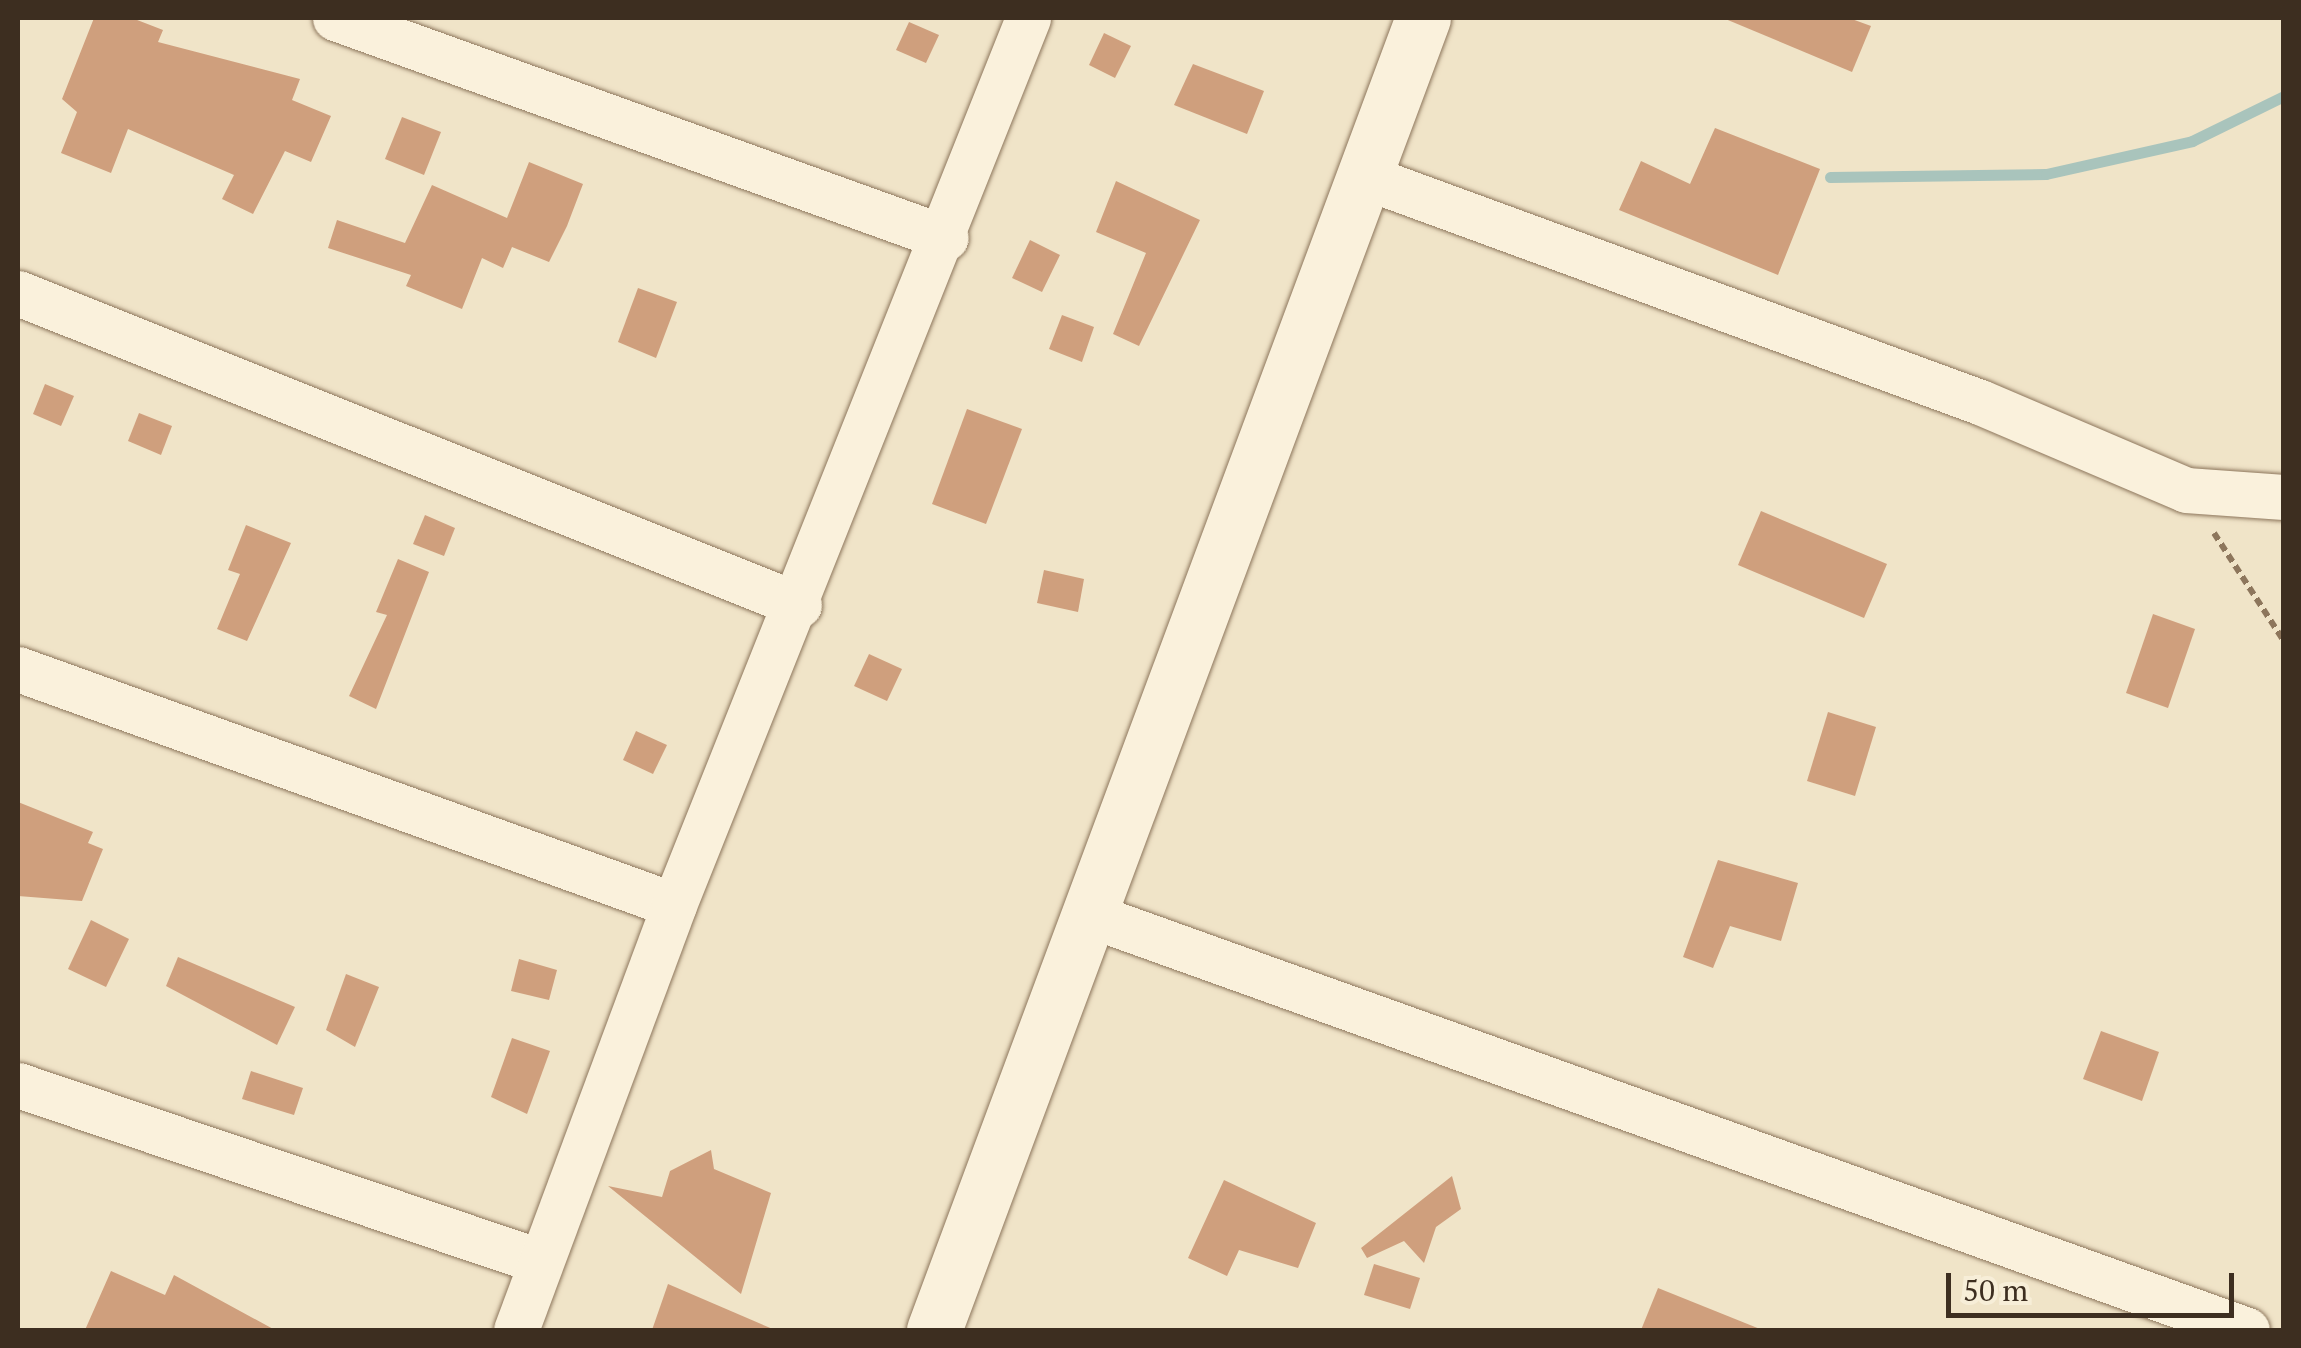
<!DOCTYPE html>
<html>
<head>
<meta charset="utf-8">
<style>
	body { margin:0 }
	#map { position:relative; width:2301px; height:1348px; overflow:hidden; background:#f0e4c8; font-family:"PT Serif",serif }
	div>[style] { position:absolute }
	.stream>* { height:11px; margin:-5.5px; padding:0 5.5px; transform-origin:5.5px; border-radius:5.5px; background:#a9c4bc }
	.building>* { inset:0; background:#cf9f7d }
	.path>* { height:6px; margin-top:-3px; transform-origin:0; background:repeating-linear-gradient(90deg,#8d765c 0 8px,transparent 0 13px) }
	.roads { filter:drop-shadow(0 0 2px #8d765c) drop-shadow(0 0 2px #8d765c) }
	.street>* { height:45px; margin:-22.5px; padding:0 22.5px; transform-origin:22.5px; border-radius:22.5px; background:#faf1dc }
	.secondary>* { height:55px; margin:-27.5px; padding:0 27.5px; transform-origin:27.5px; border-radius:27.5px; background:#faf1dc }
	span { translate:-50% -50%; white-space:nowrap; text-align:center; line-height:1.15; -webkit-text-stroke:8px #f7eed8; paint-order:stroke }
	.frame { position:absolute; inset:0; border:20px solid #3d2e20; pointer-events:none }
	.scale { position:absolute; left:1946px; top:1273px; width:288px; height:45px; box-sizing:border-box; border:5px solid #3d2e20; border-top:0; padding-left:12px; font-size:30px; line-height:35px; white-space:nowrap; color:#3d2e20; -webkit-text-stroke:8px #f7eed8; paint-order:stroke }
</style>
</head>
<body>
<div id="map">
	<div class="stream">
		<i style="left:1830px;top:177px;width:216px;rotate:-0.8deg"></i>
		<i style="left:2046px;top:174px;width:150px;rotate:-12.7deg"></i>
		<i style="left:2192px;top:141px;width:102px;rotate:-26.1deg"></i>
	</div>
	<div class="building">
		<i style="clip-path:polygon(94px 18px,132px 18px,163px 30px,158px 42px,300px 79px,292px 100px,331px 116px,311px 162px,285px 151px,253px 214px,222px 199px,234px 175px,128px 129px,111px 173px,61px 153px,77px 112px,62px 99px)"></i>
		<i style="clip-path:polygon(1723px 18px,1849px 18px,1871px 26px,1852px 72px)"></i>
		<i style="clip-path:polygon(909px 22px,939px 35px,926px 63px,896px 50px)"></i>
		<i style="clip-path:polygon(1104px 33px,1131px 46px,1115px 78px,1089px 65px)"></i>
		<i style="clip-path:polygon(1193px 64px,1264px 91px,1247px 134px,1174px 105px)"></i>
		<i style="clip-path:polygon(402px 117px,441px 132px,424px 175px,385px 159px)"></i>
		<i style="clip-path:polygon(1715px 128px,1820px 169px,1778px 275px,1619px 210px,1641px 161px,1690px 184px)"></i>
		<i style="clip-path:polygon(529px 162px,583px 184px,567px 226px,549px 262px,512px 247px,503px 268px,482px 258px,462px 309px,406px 286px,411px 275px,328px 248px,337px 220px,405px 243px,432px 185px,507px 218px)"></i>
		<i style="clip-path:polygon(1116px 181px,1200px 220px,1139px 346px,1113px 334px,1146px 253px,1096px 232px)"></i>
		<i style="clip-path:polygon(1030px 240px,1060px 255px,1042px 292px,1012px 278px)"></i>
		<i style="clip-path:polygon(638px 288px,677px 302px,656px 358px,618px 342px)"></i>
		<i style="clip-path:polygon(1062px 315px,1094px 327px,1082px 362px,1049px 349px)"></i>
		<i style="clip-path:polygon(45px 384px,74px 396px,61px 426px,33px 414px)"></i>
		<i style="clip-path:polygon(967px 409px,1022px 429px,986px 524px,932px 504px)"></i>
		<i style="clip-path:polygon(139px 413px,172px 426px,161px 455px,128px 441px)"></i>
		<i style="clip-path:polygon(1761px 511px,1887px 564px,1864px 618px,1738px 565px)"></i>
		<i style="clip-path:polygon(425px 515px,455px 528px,444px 556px,413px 544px)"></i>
		<i style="clip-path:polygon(246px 525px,291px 543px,247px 641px,217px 629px,240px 574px,228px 570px)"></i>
		<i style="clip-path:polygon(398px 559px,429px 572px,376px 709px,349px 696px,387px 615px,376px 612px)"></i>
		<i style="clip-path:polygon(1044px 570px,1084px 579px,1078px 612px,1037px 603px)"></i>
		<i style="clip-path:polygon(2153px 614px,2195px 629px,2168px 708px,2126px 693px)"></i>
		<i style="clip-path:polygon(869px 654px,902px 669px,887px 701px,854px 686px)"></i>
		<i style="clip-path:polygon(1828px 712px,1876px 727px,1855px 796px,1807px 781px)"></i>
		<i style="clip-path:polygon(636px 731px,667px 745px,653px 774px,623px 760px)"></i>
		<i style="clip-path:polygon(18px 802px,93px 832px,88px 843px,103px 849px,82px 901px,18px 896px)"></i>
		<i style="clip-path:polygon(1718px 860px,1798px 883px,1781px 941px,1730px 926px,1713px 968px,1683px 957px)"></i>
		<i style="clip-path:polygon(91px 920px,129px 939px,106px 987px,68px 969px)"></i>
		<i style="clip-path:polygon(178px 957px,295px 1007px,277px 1045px,166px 986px)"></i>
		<i style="clip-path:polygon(519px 959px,557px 970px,549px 1000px,511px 991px)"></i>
		<i style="clip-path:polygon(346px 974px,379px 987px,355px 1047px,326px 1030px)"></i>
		<i style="clip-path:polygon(2101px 1031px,2159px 1052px,2142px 1101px,2083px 1079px)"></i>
		<i style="clip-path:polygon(512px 1038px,550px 1051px,527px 1114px,491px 1097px)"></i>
		<i style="clip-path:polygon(251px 1071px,303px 1088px,294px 1115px,242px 1099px)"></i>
		<i style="clip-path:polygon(711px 1150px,714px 1169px,771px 1193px,741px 1294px,608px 1186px,662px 1197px,670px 1171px)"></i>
		<i style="clip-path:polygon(1452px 1176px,1461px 1209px,1436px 1227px,1424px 1263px,1404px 1241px,1367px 1258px,1361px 1248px)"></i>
		<i style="clip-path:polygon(1224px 1180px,1316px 1223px,1298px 1268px,1239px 1250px,1227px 1276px,1188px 1258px)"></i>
		<i style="clip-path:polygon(1374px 1264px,1420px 1278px,1410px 1309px,1364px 1295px)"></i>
		<i style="clip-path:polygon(111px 1271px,165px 1295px,174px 1275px,275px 1330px,85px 1330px)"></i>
		<i style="clip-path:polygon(668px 1284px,775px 1330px,652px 1330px)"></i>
		<i style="clip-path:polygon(1658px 1288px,1760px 1329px,1760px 1330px,1641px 1330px)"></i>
	</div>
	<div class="path">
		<i style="left:2214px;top:533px;width:129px;rotate:57.1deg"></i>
	</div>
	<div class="roads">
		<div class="street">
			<i style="left:335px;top:18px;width:649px;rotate:19.8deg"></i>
			<i style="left:1363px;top:176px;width:657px;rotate:20.12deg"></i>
			<i style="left:1980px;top:402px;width:224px;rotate:23.1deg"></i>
			<i style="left:2186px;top:490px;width:98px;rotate:4.1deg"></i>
			<i style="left:18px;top:293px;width:841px;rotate:21.78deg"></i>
			<i style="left:18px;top:669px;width:697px;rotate:19.79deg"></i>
			<i style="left:1090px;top:915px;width:1229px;rotate:19.73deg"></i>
			<i style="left:18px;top:1085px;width:550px;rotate:18.67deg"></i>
			<i style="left:516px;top:1330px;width:453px;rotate:-69.6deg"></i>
			<i style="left:674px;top:905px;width:955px;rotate:-68.24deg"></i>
		</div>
		<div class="secondary">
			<i style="left:934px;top:1330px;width:1400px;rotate:-69.56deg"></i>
		</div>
	</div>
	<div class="frame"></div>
	<div class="scale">50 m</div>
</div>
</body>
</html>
